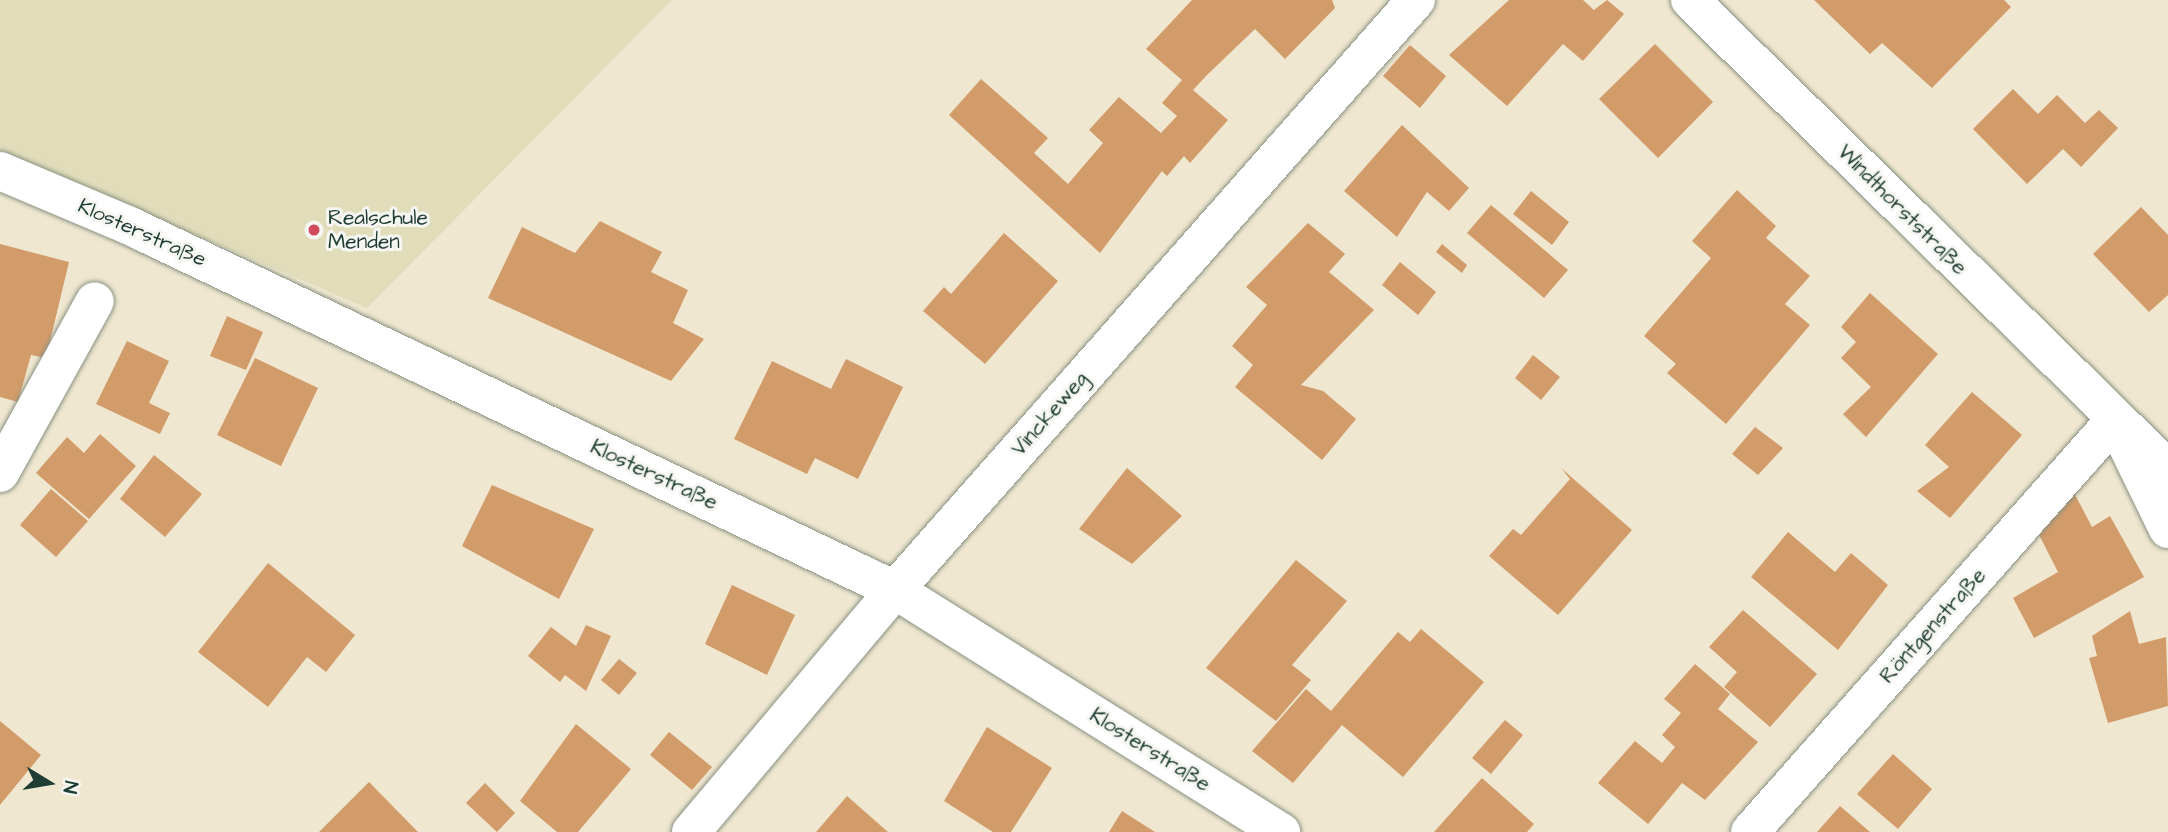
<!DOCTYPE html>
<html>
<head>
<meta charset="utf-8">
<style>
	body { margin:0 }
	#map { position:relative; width:2168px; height:832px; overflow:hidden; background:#f0e7d0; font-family:"Architects Daughter",sans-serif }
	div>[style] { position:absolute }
	.built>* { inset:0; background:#e1dcba }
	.building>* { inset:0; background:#d29b6a }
	.roads { filter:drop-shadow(0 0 2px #889282) drop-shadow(0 0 2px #889282) }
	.minor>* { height:38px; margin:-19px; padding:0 19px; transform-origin:19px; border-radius:19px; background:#fff }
	.dots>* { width:19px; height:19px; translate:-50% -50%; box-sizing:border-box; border:4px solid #f6f6f2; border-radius:50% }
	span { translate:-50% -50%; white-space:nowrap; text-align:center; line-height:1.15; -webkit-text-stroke:6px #f6f6f2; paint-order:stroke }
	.street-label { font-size:21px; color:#1f3d34 }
	.poi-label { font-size:21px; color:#1f3d34 }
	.left { translate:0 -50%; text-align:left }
	.north { position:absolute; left:14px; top:748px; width:70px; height:70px; -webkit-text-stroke:5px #f6f6f2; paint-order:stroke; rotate:101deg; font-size:19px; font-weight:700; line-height:28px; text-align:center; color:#1f3d34 }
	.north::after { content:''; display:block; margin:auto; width:24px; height:32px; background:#1f3d34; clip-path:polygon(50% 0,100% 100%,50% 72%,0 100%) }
</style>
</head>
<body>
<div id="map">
	<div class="built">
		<i style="clip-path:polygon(0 0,672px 0,367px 308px,0 151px)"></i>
	</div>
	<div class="building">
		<i style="clip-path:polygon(1192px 0,1332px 0,1335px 8px,1285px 59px,1255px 29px,1207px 75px,1193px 90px,1228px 120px,1190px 163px,1184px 156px,1167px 176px,1162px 171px,1100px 253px,949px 115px,981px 79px,1048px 138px,1034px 153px,1068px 184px,1103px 143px,1089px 130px,1119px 97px,1161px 133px,1177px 116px,1162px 103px,1182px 80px,1146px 49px)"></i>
		<i style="clip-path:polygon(1509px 0,1583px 0,1594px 10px,1607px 0,1624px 14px,1583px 61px,1563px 44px,1507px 106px,1449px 55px)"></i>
		<i style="clip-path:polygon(1814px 0,2004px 0,2011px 7px,1932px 88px,1882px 43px,1870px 54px)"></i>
		<i style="clip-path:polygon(1655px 44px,1713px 102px,1658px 158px,1599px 99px)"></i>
		<i style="clip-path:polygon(1410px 45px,1446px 76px,1420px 108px,1383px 76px)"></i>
		<i style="clip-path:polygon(2013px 89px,2038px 114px,2057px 95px,2085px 123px,2099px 110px,2118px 128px,2081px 167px,2063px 149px,2027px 184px,1973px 129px)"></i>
		<i style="clip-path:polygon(1402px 125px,1469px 188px,1449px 211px,1427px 192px,1397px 237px,1344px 191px)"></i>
		<i style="clip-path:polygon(1737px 190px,1776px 226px,1766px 238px,1810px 276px,1785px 304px,1810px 325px,1726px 424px,1667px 373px,1676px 364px,1644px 336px,1711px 258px,1692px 241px)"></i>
		<i style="clip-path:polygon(1531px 191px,1569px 222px,1552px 245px,1513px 214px)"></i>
		<i style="clip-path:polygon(1491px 205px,1568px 270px,1544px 298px,1467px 233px)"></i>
		<i style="clip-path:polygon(2141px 207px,2168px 235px,2168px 295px,2149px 312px,2093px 254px)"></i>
		<i style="clip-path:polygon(600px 221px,662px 252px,651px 272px,688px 290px,673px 323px,704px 339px,671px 381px,488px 298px,522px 227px,575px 253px)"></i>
		<i style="clip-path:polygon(1308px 223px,1345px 254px,1329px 272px,1374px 310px,1301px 385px,1323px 391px,1356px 419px,1322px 460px,1235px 387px,1253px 365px,1232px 346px,1267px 305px,1246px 287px)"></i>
		<i style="clip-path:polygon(1004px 233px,1058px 281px,985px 364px,923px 311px,944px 287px,951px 294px)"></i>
		<i style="clip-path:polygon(0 244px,69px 262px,46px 358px,31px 355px,18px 402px,0 397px)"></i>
		<i style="clip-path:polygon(1442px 244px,1467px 265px,1462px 273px,1436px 252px)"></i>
		<i style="clip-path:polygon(1400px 262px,1436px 292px,1418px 315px,1382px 285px)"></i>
		<i style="clip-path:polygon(1870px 293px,1938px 354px,1866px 437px,1843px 414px,1871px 387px,1841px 358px,1856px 342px,1841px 327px)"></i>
		<i style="clip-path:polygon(227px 316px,263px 332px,246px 370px,210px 356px)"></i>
		<i style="clip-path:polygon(127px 341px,169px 361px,149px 403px,170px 413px,160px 434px,96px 404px)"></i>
		<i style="clip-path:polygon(1533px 355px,1560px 377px,1541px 400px,1515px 378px)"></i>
		<i style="clip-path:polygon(255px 358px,318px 388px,281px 466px,217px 435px)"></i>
		<i style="clip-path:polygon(846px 359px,903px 387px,858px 479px,815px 458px,807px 474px,734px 439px,772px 361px,831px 389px)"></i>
		<i style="clip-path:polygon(1972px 392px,2022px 435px,1950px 518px,1917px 491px,1949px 467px,1925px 445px)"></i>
		<i style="clip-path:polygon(1755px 427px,1783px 448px,1758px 475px,1732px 454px)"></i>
		<i style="clip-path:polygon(100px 434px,136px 466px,89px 519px,36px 473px,67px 437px,84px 453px)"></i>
		<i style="clip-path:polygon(154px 455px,202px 494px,165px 537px,120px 499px)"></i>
		<i style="clip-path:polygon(1127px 468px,1182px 516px,1132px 564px,1079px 529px)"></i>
		<i style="clip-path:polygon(1561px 468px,1632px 530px,1558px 615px,1489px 556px,1513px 529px,1521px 535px,1570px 479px)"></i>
		<i style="clip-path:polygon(492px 485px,594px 529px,559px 599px,462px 546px)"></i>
		<i style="clip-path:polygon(2070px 485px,2092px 527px,2110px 516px,2144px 577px,2034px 638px,2013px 598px,2058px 572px,2033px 523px)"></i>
		<i style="clip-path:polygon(51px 489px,88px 521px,56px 557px,20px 525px)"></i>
		<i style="clip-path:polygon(1788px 532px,1835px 572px,1851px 553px,1888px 585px,1838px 650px,1751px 577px)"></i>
		<i style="clip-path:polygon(1296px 560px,1347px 601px,1292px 665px,1311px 680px,1276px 721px,1206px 668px)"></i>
		<i style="clip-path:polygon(268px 563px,355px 635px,326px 672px,307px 657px,268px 707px,198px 652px)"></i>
		<i style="clip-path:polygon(732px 585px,795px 615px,767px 675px,705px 644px)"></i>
		<i style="clip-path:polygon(1743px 610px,1817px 674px,1770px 727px,1724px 687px,1737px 672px,1709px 647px)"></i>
		<i style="clip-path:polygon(2130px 611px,2139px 644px,2166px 637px,2168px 706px,2108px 723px,2089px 658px,2097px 656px,2092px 636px)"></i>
		<i style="clip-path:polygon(586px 625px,611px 636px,586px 691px,565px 675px,560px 682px,528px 656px,551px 627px,576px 646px)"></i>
		<i style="clip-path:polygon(1421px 629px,1484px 682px,1403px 777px,1342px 725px,1293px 783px,1252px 751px,1306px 689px,1331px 711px,1398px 632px,1410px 642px)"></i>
		<i style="clip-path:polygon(619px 659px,637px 673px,619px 695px,601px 680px)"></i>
		<i style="clip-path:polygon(1695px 664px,1730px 694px,1718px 709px,1758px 742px,1705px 800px,1682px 783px,1648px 824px,1598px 783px,1635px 741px,1662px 763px,1675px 747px,1662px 735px,1681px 713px,1664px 699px)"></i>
		<i style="clip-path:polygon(1505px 720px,1523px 735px,1491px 774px,1472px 758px)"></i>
		<i style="clip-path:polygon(0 721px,41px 755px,0 805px)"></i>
		<i style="clip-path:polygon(576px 724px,631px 769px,578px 832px,557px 832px,520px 801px)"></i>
		<i style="clip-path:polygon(987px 727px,1052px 768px,1011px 832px,993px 832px,944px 801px)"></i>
		<i style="clip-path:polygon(669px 732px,712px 767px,692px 790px,650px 755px)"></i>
		<i style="clip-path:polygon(1893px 754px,1932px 789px,1898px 829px,1857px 794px)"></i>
		<i style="clip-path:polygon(1482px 778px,1534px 824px,1527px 832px,1434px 832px)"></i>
		<i style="clip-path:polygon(369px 782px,418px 832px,319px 832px)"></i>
		<i style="clip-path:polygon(485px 783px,515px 813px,497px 832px,466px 803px)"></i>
		<i style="clip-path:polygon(847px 796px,888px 832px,816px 832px)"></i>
		<i style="clip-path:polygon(1840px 806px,1870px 832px,1817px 832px)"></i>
		<i style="clip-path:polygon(1122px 811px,1155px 832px,1109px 832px)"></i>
	</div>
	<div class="roads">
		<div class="minor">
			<i style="left:1690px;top:0;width:670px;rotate:44.46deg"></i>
			<i style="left:0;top:171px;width:141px;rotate:22.9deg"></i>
			<i style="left:130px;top:226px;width:847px;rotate:25.45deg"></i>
			<i style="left:895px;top:590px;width:456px;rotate:32.1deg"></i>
			<i style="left:2125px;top:441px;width:98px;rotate:64deg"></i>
			<i style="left:0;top:473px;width:196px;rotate:-61.1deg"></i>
			<i style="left:691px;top:832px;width:317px;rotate:-49.9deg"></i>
			<i style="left:895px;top:590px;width:787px;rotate:-48.55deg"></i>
			<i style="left:1750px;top:832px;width:550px;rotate:-48.46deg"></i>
		</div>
	</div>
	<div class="dots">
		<i style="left:314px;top:230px;background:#d1495b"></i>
	</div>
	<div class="street-label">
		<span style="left:1902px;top:210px;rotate:45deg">Windthorststraße</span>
		<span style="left:142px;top:233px;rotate:24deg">Klosterstraße</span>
		<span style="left:1050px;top:414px;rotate:-49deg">Vinckeweg</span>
		<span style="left:654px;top:475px;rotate:25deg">Klosterstraße</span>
		<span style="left:1933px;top:626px;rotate:-48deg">Röntgenstraße</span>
		<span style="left:1150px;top:750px;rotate:32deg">Klosterstraße</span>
	</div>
	<div class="poi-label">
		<span class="left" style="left:328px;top:230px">Realschule<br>Menden</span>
	</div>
	<div class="north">N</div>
</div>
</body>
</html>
